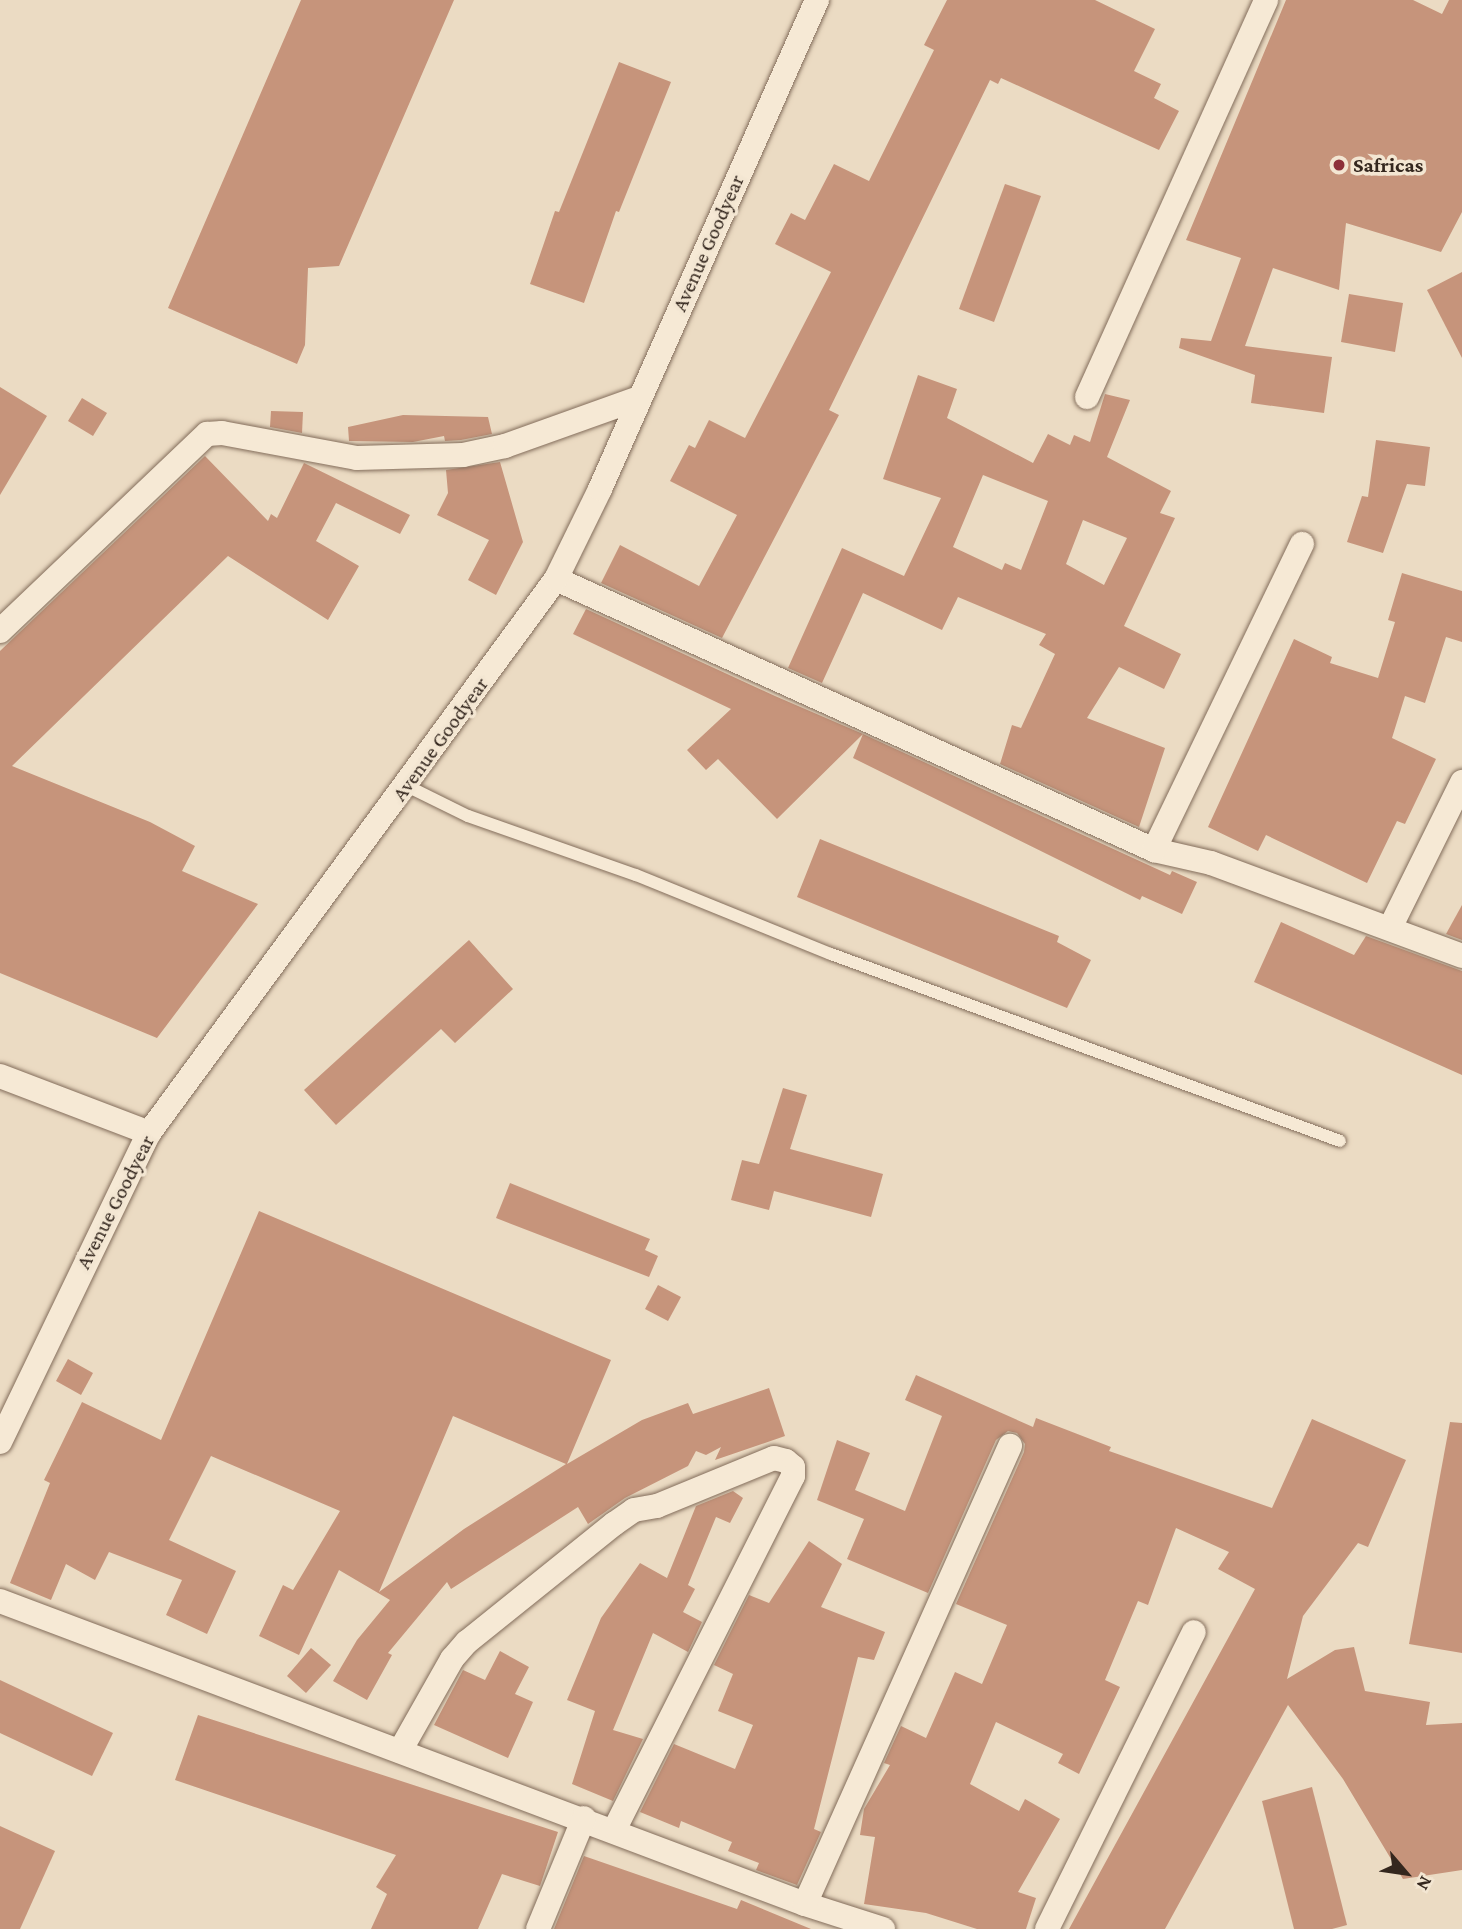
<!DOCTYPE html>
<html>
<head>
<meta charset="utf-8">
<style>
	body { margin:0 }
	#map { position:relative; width:1462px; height:1929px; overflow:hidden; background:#ebdbc3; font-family:"Crimson Pro",serif }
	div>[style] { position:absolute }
	.building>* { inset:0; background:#c6947b }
	.roads { filter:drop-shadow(0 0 2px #836d5b) drop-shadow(0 0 2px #836d5b) }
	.service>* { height:12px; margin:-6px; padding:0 6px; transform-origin:6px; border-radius:6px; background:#f6e9d5 }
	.minor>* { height:24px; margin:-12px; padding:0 12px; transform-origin:12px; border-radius:12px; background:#f6e9d5 }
	.dots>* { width:19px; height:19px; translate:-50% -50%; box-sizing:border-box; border:4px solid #f3e6d2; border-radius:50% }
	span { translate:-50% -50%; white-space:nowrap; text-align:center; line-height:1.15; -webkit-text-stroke:7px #f3e6d2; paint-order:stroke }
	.poi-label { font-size:21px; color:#34271e; font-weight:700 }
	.left { translate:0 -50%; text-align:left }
	.street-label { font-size:21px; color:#34271e }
	.north { position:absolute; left:1371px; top:1838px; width:70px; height:70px; -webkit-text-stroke:5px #f3e6d2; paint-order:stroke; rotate:119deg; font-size:19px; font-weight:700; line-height:28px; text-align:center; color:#34271e }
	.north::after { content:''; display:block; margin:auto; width:24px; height:32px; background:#34271e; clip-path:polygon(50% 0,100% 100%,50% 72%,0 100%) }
</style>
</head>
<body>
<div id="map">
	<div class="building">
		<i style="clip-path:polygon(301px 0,454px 0,339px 266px,308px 268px,305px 345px,297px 364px,168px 308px)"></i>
		<i style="clip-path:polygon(947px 0,1095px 0,1155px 29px,1134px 71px,1161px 84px,1154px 98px,1179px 111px,1159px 150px,1001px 78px,998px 84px,990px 80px,829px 410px,839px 415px,722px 638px,601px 583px,620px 545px,699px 586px,737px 515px,670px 481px,689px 445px,695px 448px,709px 420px,745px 438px,831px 272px,775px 244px,791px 213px,805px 220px,834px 164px,869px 181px,934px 50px,924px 45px)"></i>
		<i style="clip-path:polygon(1286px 0,1413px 0,1442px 14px,1449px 0,1462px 0,1462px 212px,1441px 252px,1346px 223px,1339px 290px,1273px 268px,1245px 346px,1332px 357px,1324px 413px,1251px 403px,1255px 375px,1179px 348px,1181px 338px,1211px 341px,1241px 258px,1186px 240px)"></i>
		<i style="clip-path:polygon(619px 62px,671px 82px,619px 212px,616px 211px,584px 303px,530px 284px,555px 211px,559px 212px)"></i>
		<i style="clip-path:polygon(1005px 184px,1041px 196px,994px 322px,959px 309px)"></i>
		<i style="clip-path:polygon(1462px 272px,1462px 358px,1427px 290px)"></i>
		<i style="clip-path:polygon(1349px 294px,1403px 303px,1395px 352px,1341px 342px)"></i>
		<i style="clip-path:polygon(evenodd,918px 375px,957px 389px,947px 418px,1033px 463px,1048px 434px,1070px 445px,1074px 435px,1090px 442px,1105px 394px,1130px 400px,1107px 457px,1171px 491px,1160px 513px,1175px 518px,1124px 626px,1181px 654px,1164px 689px,1119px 667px,1087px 718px,1165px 748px,1139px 827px,1000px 764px,1012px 725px,1021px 728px,1055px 654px,1039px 645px,1046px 634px,958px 597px,942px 630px,863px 593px,822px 683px,788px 668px,842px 548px,904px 576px,941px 498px,883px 479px,918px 375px,983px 475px,1048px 501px,1021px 570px,1005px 563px,1002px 570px,953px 547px,983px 475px,918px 375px,1083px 520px,1127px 538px,1104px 585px,1066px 564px,1083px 520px)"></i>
		<i style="clip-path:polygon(0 387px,47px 416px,0 495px)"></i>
		<i style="clip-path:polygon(82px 398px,107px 413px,93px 436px,68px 421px)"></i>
		<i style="clip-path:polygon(271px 411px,303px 412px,302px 433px,270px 427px)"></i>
		<i style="clip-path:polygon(403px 415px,488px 417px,492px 434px,461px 440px,445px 441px,444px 436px,413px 442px,349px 441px,348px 427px)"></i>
		<i style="clip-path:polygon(1376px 440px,1430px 447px,1425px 486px,1407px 484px,1383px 553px,1347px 542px,1362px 496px,1368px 497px)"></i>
		<i style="clip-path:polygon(205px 456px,268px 521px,271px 514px,277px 518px,304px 463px,410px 515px,400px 534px,336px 503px,316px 541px,359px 566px,328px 620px,228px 556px,12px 766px,150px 822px,195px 846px,182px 871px,258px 904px,157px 1038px,0 973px,0 651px)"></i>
		<i style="clip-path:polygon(500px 462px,523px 542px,496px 595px,468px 580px,489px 540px,437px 515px,448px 493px,446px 470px)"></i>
		<i style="clip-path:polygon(1402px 573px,1462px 591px,1462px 642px,1446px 637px,1425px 703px,1405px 696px,1392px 738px,1436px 759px,1405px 824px,1397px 821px,1367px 883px,1266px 835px,1258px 851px,1208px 827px,1294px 639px,1332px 657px,1330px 663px,1378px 678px,1395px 622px,1388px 620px)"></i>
		<i style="clip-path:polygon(586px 609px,775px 696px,863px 734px,777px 819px,718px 759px,706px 770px,687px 750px,731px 709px,573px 634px)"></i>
		<i style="clip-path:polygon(863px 734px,1170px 875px,1172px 871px,1197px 882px,1182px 914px,1142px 896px,1140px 900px,853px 758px)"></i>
		<i style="clip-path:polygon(820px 839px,1059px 936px,1057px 942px,1091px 960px,1067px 1008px,797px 897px)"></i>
		<i style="clip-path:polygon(1462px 905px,1462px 940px,1446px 934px)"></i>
		<i style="clip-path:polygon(1281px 922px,1354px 955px,1366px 936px,1462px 971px,1462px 1075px,1254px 982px)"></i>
		<i style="clip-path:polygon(469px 940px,513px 989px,455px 1043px,441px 1029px,336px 1125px,304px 1090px)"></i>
		<i style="clip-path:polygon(783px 1088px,807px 1095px,790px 1149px,883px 1174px,871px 1217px,774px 1191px,769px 1210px,731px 1200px,742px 1160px,759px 1164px)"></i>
		<i style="clip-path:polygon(510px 1183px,650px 1239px,645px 1250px,658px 1256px,649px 1277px,496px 1218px)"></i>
		<i style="clip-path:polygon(evenodd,259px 1211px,611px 1360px,567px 1464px,642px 1420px,688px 1403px,693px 1414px,769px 1388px,785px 1436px,715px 1460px,721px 1447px,706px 1455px,696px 1451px,688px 1466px,625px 1498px,588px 1524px,578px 1507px,451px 1589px,447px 1582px,388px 1653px,392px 1655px,367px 1700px,333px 1681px,357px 1640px,390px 1600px,339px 1570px,299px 1655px,259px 1636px,283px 1585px,293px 1590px,340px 1511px,211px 1456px,169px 1540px,236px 1571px,207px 1634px,166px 1615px,182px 1580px,109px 1552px,95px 1580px,66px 1564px,51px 1600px,10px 1583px,50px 1483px,44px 1480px,82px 1402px,161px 1440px,259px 1211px,453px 1416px,566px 1464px,464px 1529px,379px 1592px,453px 1416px)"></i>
		<i style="clip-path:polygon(658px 1285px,681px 1297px,668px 1321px,645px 1309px)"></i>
		<i style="clip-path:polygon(68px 1359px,93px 1373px,81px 1395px,56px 1381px)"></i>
		<i style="clip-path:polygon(916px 1375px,1033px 1427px,1036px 1418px,1111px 1447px,1109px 1451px,1272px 1508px,1312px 1419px,1406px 1460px,1368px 1547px,1358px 1543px,1303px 1616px,1287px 1679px,1335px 1650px,1354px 1647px,1365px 1691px,1430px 1702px,1426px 1725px,1462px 1723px,1462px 1870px,1403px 1879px,1343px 1779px,1288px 1705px,1165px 1929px,1069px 1929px,1255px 1589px,1218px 1569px,1229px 1552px,1176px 1528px,1148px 1605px,1138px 1601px,1105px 1680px,1120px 1687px,1079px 1774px,1058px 1763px,1063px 1754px,996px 1722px,970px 1784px,1019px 1811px,1025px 1799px,1060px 1819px,1018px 1892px,1036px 1898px,1026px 1929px,977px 1929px,926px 1913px,864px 1904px,875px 1837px,860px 1835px,864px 1809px,890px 1765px,884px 1763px,901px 1726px,926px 1738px,955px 1672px,982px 1684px,1007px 1625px,956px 1604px,1024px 1452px,1025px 1444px,1017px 1433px,1008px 1431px,996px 1440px,928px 1593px,847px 1559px,864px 1519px,817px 1500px,837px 1440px,870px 1453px,855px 1490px,905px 1511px,942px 1416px,905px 1400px)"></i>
		<i style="clip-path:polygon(1450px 1422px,1462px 1423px,1462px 1653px,1409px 1644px)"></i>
		<i style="clip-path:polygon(733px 1491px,743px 1498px,730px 1523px,716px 1517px,688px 1585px,695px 1589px,683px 1612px,702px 1622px,688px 1652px,653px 1633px,613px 1730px,643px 1739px,613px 1801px,572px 1784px,595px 1711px,567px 1700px,601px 1618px,640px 1563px,667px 1578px,696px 1506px)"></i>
		<i style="clip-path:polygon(809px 1541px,842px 1564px,821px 1607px,885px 1632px,874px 1660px,858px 1657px,814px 1829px,821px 1832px,797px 1885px,756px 1870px,759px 1863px,728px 1851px,732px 1842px,681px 1821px,679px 1828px,640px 1812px,674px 1744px,735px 1769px,753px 1725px,718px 1711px,733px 1674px,714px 1665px,749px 1595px,769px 1603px)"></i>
		<i style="clip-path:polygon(311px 1648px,331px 1665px,306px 1693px,287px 1676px)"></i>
		<i style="clip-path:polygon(500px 1651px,529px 1667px,515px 1694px,533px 1702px,508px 1758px,434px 1725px,463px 1670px,485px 1680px)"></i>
		<i style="clip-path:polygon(0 1680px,113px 1733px,92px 1776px,0 1733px)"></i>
		<i style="clip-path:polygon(198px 1715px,558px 1832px,540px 1886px,502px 1874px,478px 1929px,371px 1929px,387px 1894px,376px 1887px,396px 1855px,175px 1780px)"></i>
		<i style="clip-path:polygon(1312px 1787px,1347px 1925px,1332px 1929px,1294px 1929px,1262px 1801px)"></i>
		<i style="clip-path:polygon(0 1826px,55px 1851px,20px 1929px,0 1929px)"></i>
		<i style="clip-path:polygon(584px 1856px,737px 1909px,741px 1900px,811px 1929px,554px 1929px)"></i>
	</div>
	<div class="roads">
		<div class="service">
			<i style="left:407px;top:786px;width:68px;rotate:26.2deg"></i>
			<i style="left:468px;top:816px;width:178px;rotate:19.4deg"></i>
			<i style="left:636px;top:875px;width:210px;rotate:22.1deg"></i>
			<i style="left:831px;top:954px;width:542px;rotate:20.17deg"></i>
		</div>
		<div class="minor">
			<i style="left:1087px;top:397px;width:435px;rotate:-65.7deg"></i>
			<i style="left:556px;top:579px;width:657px;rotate:24.38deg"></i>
			<i style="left:1154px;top:850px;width:58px;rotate:12.8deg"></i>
			<i style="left:1211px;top:863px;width:268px;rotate:20.3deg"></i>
			<i style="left:0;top:631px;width:286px;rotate:-43.6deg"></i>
			<i style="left:207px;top:434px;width:15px;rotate:-4deg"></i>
			<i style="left:222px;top:433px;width:137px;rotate:10.5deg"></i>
			<i style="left:357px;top:458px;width:106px;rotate:-1.6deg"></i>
			<i style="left:463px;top:455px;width:43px;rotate:-12.1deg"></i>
			<i style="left:505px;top:446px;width:142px;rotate:-19.7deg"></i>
			<i style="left:1154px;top:850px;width:340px;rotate:-64.2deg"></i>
			<i style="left:1390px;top:928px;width:163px;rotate:-63.7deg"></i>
			<i style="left:0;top:1076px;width:160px;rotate:20.9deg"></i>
			<i style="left:0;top:1442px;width:343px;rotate:-64.3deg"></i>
			<i style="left:149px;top:1133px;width:687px;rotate:-53.7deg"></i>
			<i style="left:556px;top:579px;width:100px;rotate:-63.9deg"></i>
			<i style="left:600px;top:489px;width:535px;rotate:-66.07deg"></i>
			<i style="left:0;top:1601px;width:860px;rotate:20.63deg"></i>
			<i style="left:805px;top:1904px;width:82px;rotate:17.8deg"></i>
			<i style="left:400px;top:1751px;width:106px;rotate:-60.5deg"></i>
			<i style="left:452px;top:1659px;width:23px;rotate:-49deg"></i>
			<i style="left:467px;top:1642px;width:189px;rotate:-38.8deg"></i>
			<i style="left:614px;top:1524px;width:24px;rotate:-35deg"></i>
			<i style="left:634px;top:1510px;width:23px;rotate:-10deg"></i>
			<i style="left:657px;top:1506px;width:126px;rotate:-22.3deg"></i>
			<i style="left:774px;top:1458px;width:12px;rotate:14deg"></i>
			<i style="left:786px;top:1461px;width:9px;rotate:41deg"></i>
			<i style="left:793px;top:1467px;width:9px;rotate:90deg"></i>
			<i style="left:793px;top:1476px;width:395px;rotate:116.8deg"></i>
			<i style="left:805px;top:1904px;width:502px;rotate:-65.89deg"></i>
			<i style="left:538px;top:1929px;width:120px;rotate:-67.5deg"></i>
			<i style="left:1047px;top:1929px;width:331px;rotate:-63.7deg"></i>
		</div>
	</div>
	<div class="dots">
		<i style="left:1339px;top:165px;background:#8e3039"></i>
	</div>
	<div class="poi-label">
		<span class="left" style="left:1353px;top:165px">Safricas</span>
	</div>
	<div class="street-label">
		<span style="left:708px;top:243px;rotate:-66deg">Avenue Goodyear</span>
		<span style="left:440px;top:739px;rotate:-54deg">Avenue Goodyear</span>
		<span style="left:115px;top:1202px;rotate:-63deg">Avenue Goodyear</span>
	</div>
	<div class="north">N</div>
</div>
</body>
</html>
